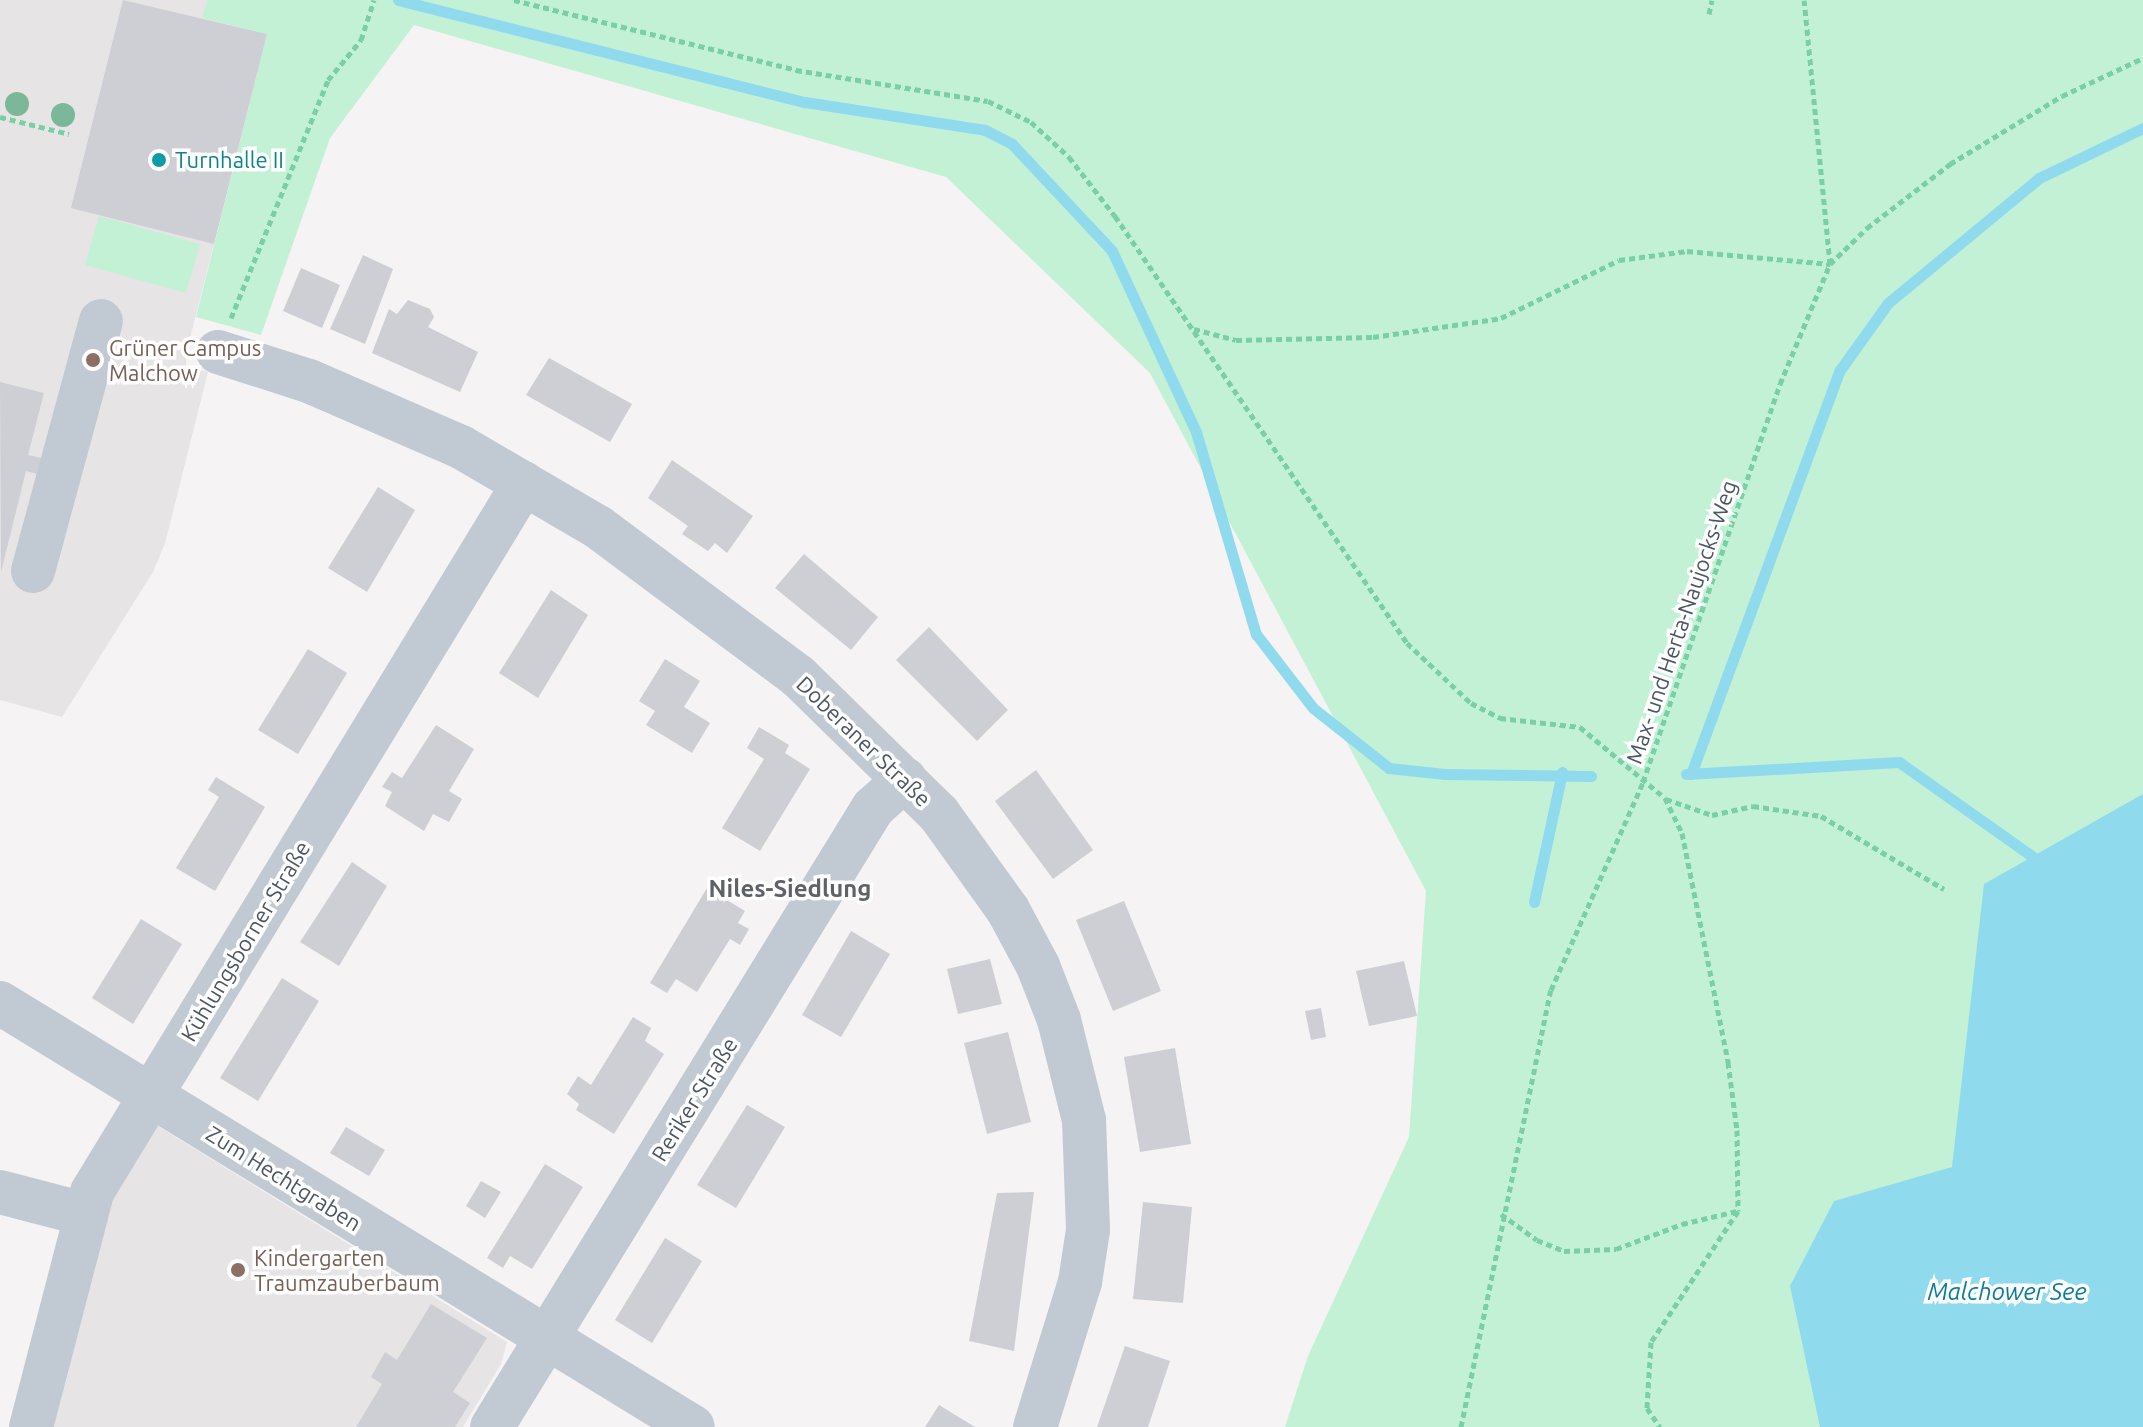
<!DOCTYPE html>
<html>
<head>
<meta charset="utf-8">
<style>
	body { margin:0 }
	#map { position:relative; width:2143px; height:1427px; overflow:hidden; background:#f5f3f3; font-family:Ubuntu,sans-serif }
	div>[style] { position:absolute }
	.education>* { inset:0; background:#e6e4e5 }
	.green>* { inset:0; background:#c3f1d5 }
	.water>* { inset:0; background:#90daee }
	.stream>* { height:11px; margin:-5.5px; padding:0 5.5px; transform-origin:5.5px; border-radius:5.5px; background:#90daee }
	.building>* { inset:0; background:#cdcfd5 }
	.path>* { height:5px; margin-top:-2.5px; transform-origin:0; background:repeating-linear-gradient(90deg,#7ad0a6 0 6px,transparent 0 10px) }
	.minor>* { height:44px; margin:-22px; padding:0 22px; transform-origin:22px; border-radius:22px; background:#c1cad2 }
	.trees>* { width:24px; height:24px; margin:-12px; border-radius:50%; background:#7bb799 }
	.dots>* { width:22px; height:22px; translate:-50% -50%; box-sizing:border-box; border:4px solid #fff; border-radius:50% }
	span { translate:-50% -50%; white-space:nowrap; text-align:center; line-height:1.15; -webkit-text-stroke:7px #fff; paint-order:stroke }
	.culture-label { font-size:22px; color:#0d838f }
	.left { translate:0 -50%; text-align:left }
	.education-label { font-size:22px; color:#785e54 }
	.street-label { font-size:22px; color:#4a5661 }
	.neighbourhood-label { font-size:24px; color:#5f6368; font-weight:700 }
	.water-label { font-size:24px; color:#0c7c9b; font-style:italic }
</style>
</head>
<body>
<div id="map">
	<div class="education">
		<i style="clip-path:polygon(0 0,207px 0,203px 18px,267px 34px,186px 354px,186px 367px,208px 372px,165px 543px,153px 572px,62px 717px,0 700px)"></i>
		<i style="clip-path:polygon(153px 1123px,507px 1342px,501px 1364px,463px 1427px,46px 1427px,102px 1199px)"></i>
	</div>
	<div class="green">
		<i style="clip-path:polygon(207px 0,2143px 0,2143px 1427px,1285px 1427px,1308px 1356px,1409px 1137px,1426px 891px,1150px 373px,946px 177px,414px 25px,330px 138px,261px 335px,196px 317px,267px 34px,202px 18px)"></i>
		<i style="clip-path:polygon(99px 216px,200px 244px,186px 293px,85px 265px)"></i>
	</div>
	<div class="water">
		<i style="clip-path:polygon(2143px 794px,2143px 1427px,1820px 1427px,1790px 1286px,1834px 1201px,1952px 1167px,1984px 884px)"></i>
	</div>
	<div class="stream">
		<i style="left:398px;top:0;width:420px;rotate:14.1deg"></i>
		<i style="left:805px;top:102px;width:182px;rotate:8.8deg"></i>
		<i style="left:985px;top:130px;width:30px;rotate:27deg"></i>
		<i style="left:1012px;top:144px;width:146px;rotate:46.9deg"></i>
		<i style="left:1112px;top:251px;width:200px;rotate:65.1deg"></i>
		<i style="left:1196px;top:432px;width:211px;rotate:73.5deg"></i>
		<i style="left:1256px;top:634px;width:93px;rotate:52.4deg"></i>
		<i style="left:1313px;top:708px;width:97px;rotate:38.3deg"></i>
		<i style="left:1389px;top:768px;width:56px;rotate:6.1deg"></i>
		<i style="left:1445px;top:774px;width:146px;rotate:0.8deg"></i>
		<i style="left:1686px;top:774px;width:213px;rotate:-3.2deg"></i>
		<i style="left:1899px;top:762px;width:176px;rotate:35.3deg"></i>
		<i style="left:1691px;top:774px;width:431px;rotate:-69.8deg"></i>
		<i style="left:1840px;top:370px;width:82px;rotate:-54.4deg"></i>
		<i style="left:1888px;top:303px;width:196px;rotate:-39.6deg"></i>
		<i style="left:2039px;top:178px;width:115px;rotate:-25.7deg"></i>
		<i style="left:1534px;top:902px;width:133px;rotate:-77.8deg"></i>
	</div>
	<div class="building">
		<i style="clip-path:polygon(123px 0,267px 34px,214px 244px,71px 208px)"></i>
		<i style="clip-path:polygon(363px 255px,393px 269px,365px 344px,330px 329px)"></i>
		<i style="clip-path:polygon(301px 268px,340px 285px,322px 328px,283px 311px)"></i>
		<i style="clip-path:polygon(408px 300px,430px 309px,434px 317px,428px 327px,478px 352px,460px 392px,372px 353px,389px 309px,397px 314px)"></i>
		<i style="clip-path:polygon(549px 358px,632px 404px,610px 442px,526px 395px)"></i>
		<i style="clip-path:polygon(0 382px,44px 393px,28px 455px,42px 458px,38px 474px,26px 471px,1px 572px)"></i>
		<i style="clip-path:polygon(672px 460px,753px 516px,727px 553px,715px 543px,708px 551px,682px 534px,688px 526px,648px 498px)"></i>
		<i style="clip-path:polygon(378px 487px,415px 510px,367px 592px,328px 568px)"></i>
		<i style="clip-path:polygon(804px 554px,878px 617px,851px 650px,775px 588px)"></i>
		<i style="clip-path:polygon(551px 590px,588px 615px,538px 698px,499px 673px)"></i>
		<i style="clip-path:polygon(929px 627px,1008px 710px,977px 741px,896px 660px)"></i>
		<i style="clip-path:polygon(308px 649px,347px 673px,298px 754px,258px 730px)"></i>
		<i style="clip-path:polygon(665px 659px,700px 681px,684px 707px,710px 723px,692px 753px,646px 725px,655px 711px,639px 701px)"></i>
		<i style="clip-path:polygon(436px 725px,474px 749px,449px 791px,462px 799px,449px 822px,433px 814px,424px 831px,385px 806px,392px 792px,382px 787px,392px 772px,402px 778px)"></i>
		<i style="clip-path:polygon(759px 727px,789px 745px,785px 753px,810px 769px,760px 851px,722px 828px,764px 759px,747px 748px)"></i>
		<i style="clip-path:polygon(1036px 770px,1093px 850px,1053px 879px,995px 801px)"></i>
		<i style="clip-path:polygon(216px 777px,265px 807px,215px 891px,176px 868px,219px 797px,208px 790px)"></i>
		<i style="clip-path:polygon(352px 862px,387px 886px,339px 966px,300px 942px)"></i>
		<i style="clip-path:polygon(707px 888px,745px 911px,738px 923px,749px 929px,740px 945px,730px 939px,697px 992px,676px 979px,667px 993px,650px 983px)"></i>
		<i style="clip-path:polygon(1124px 901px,1161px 991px,1113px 1011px,1076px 920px)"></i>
		<i style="clip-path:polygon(141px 919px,182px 944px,133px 1024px,92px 998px)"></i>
		<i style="clip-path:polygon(851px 931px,890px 954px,841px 1037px,802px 1015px)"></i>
		<i style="clip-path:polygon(990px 959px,1002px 1004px,958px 1014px,947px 969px)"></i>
		<i style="clip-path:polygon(1404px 961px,1417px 1016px,1369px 1026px,1356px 971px)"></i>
		<i style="clip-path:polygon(282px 978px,319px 1001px,258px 1101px,220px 1078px)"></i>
		<i style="clip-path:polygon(1321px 1008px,1326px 1037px,1311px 1040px,1305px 1011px)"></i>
		<i style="clip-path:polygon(633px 1017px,651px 1028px,645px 1041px,664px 1054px,614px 1134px,576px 1110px,579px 1104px,567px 1094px,578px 1076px,591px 1085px)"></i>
		<i style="clip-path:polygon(1008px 1032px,1031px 1122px,987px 1134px,964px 1043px)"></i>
		<i style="clip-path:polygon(1175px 1048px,1191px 1144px,1140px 1152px,1124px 1057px)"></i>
		<i style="clip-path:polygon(747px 1105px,785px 1127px,736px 1208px,697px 1185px)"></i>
		<i style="clip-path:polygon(346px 1127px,385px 1150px,369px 1176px,330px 1153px)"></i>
		<i style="clip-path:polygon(545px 1164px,583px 1187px,532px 1269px,510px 1256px,503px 1268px,487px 1258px)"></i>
		<i style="clip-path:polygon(481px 1181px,501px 1192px,485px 1218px,466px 1206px)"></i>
		<i style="clip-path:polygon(1034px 1192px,1014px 1351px,969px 1341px,997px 1193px)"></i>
		<i style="clip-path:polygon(1143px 1202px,1192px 1207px,1183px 1303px,1133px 1299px)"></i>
		<i style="clip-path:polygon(665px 1238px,702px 1261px,652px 1343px,615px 1320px)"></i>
		<i style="clip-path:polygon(431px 1304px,487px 1338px,453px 1392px,470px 1403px,455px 1427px,356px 1427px,382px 1384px,371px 1377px,385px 1352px,397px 1360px)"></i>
		<i style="clip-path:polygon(1125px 1346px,1170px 1361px,1148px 1427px,1097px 1427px)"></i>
		<i style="clip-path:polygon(939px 1405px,975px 1427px,925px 1427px)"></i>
	</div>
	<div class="path">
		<i style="left:514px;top:0;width:291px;rotate:13.9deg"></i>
		<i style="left:796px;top:70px;width:194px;rotate:9.2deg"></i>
		<i style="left:988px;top:101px;width:48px;rotate:26deg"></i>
		<i style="left:1031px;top:122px;width:52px;rotate:42.6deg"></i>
		<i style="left:1069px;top:157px;width:75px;rotate:52.1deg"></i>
		<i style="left:1115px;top:216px;width:517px;rotate:55.63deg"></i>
		<i style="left:1407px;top:643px;width:88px;rotate:43.2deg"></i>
		<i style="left:1471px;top:703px;width:33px;rotate:27deg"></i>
		<i style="left:1500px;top:718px;width:81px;rotate:6.4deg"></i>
		<i style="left:1580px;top:727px;width:111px;rotate:39.9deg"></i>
		<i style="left:1665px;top:798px;width:39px;rotate:64deg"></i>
		<i style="left:1682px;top:833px;width:234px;rotate:78.6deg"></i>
		<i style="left:1728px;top:1062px;width:69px;rotate:82.5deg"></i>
		<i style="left:1737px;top:1130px;width:81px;rotate:89.3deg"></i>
		<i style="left:1738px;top:1211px;width:157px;rotate:123.6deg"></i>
		<i style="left:1651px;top:1342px;width:66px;rotate:93.5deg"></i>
		<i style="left:1647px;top:1408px;width:23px;rotate:56deg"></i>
		<i style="left:1709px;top:14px;width:14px;rotate:-78deg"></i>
		<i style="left:0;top:117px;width:71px;rotate:13.8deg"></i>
		<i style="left:231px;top:318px;width:257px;rotate:-67.8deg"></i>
		<i style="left:328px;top:80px;width:52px;rotate:-50.5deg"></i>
		<i style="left:361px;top:40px;width:42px;rotate:-72deg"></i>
		<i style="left:1194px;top:329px;width:43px;rotate:14.7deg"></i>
		<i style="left:1236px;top:340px;width:137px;rotate:-1.3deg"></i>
		<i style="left:1373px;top:337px;width:129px;rotate:-8.4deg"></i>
		<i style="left:1501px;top:318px;width:131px;rotate:-26.2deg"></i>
		<i style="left:1619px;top:260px;width:69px;rotate:-7.5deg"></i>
		<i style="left:1687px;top:251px;width:144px;rotate:5.2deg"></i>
		<i style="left:1830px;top:264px;width:265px;rotate:-95.6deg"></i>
		<i style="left:1666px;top:799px;width:49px;rotate:19.2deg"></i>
		<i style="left:1712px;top:815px;width:42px;rotate:-12.4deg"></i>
		<i style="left:1753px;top:806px;width:69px;rotate:8.4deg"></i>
		<i style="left:1821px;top:816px;width:143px;rotate:30.7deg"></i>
		<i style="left:1501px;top:1214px;width:44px;rotate:35.8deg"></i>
		<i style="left:1537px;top:1240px;width:29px;rotate:22deg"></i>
		<i style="left:1564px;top:1251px;width:52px;rotate:-2.2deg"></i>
		<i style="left:1616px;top:1249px;width:71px;rotate:-20.7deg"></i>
		<i style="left:1682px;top:1224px;width:57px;rotate:-13.3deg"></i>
		<i style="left:1461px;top:1427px;width:446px;rotate:-78.4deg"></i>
		<i style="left:1551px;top:990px;width:227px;rotate:-66.1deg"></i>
		<i style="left:1643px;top:782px;width:421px;rotate:-71deg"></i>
		<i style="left:1780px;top:384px;width:130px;rotate:-67.4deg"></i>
		<i style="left:1830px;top:264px;width:52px;rotate:-44.2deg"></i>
		<i style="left:1867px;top:228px;width:105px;rotate:-37.6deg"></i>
		<i style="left:1950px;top:164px;width:131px;rotate:-31.3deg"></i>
		<i style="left:2062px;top:96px;width:89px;rotate:-25.1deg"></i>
	</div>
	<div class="minor">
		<i style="left:218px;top:352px;width:96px;rotate:17.7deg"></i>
		<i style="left:309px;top:381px;width:166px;rotate:23.5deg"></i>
		<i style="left:461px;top:447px;width:159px;rotate:30.3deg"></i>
		<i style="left:598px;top:527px;width:249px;rotate:36.7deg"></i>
		<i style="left:798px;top:676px;width:197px;rotate:44.4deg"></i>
		<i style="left:939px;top:814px;width:118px;rotate:54.3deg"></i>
		<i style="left:1008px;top:910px;width:64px;rotate:61.8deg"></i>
		<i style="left:1038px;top:966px;width:58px;rotate:68.7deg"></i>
		<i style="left:1059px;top:1020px;width:103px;rotate:76deg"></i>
		<i style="left:1084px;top:1120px;width:110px;rotate:87.9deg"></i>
		<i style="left:1088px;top:1230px;width:53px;rotate:98.7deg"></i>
		<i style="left:1080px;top:1282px;width:152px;rotate:107.2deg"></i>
		<i style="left:33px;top:571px;width:259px;rotate:-74.8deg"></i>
		<i style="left:0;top:1003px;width:812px;rotate:31.46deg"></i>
		<i style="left:0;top:1192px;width:87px;rotate:14.7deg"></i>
		<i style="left:31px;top:1427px;width:243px;rotate:-75.4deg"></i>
		<i style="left:92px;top:1192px;width:830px;rotate:-58.65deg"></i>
		<i style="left:492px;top:1427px;width:727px;rotate:-58.39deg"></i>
		<i style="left:873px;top:808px;width:43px;rotate:-42.2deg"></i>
	</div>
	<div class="trees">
		<i style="left:17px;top:104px"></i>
		<i style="left:63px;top:115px"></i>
	</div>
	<div class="dots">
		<i style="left:159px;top:160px;background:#0f9aa8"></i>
		<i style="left:93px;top:360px;background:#8d6e63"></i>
		<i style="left:238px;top:1270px;background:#8d6e63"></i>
	</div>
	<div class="culture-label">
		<span class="left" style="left:175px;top:160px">Turnhalle II</span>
	</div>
	<div class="education-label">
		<span class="left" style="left:109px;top:360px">Grüner Campus<br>Malchow</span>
		<span class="left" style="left:254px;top:1270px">Kindergarten<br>Traumzauberbaum</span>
	</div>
	<div class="street-label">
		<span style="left:1681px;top:622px;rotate:-71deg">Max- und Herta-Naujocks-Weg</span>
		<span style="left:864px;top:741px;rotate:44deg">Doberaner Straße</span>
		<span style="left:245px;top:941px;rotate:-59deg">Kühlungsborner Straße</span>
		<span style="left:694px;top:1099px;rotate:-58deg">Reriker Straße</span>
		<span style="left:284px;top:1178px;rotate:32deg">Zum Hechtgraben</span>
	</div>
	<div class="neighbourhood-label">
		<span style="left:790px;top:889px">Niles-Siedlung</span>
	</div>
	<div class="water-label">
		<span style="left:2007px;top:1292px">Malchower See</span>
	</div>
</div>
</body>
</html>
